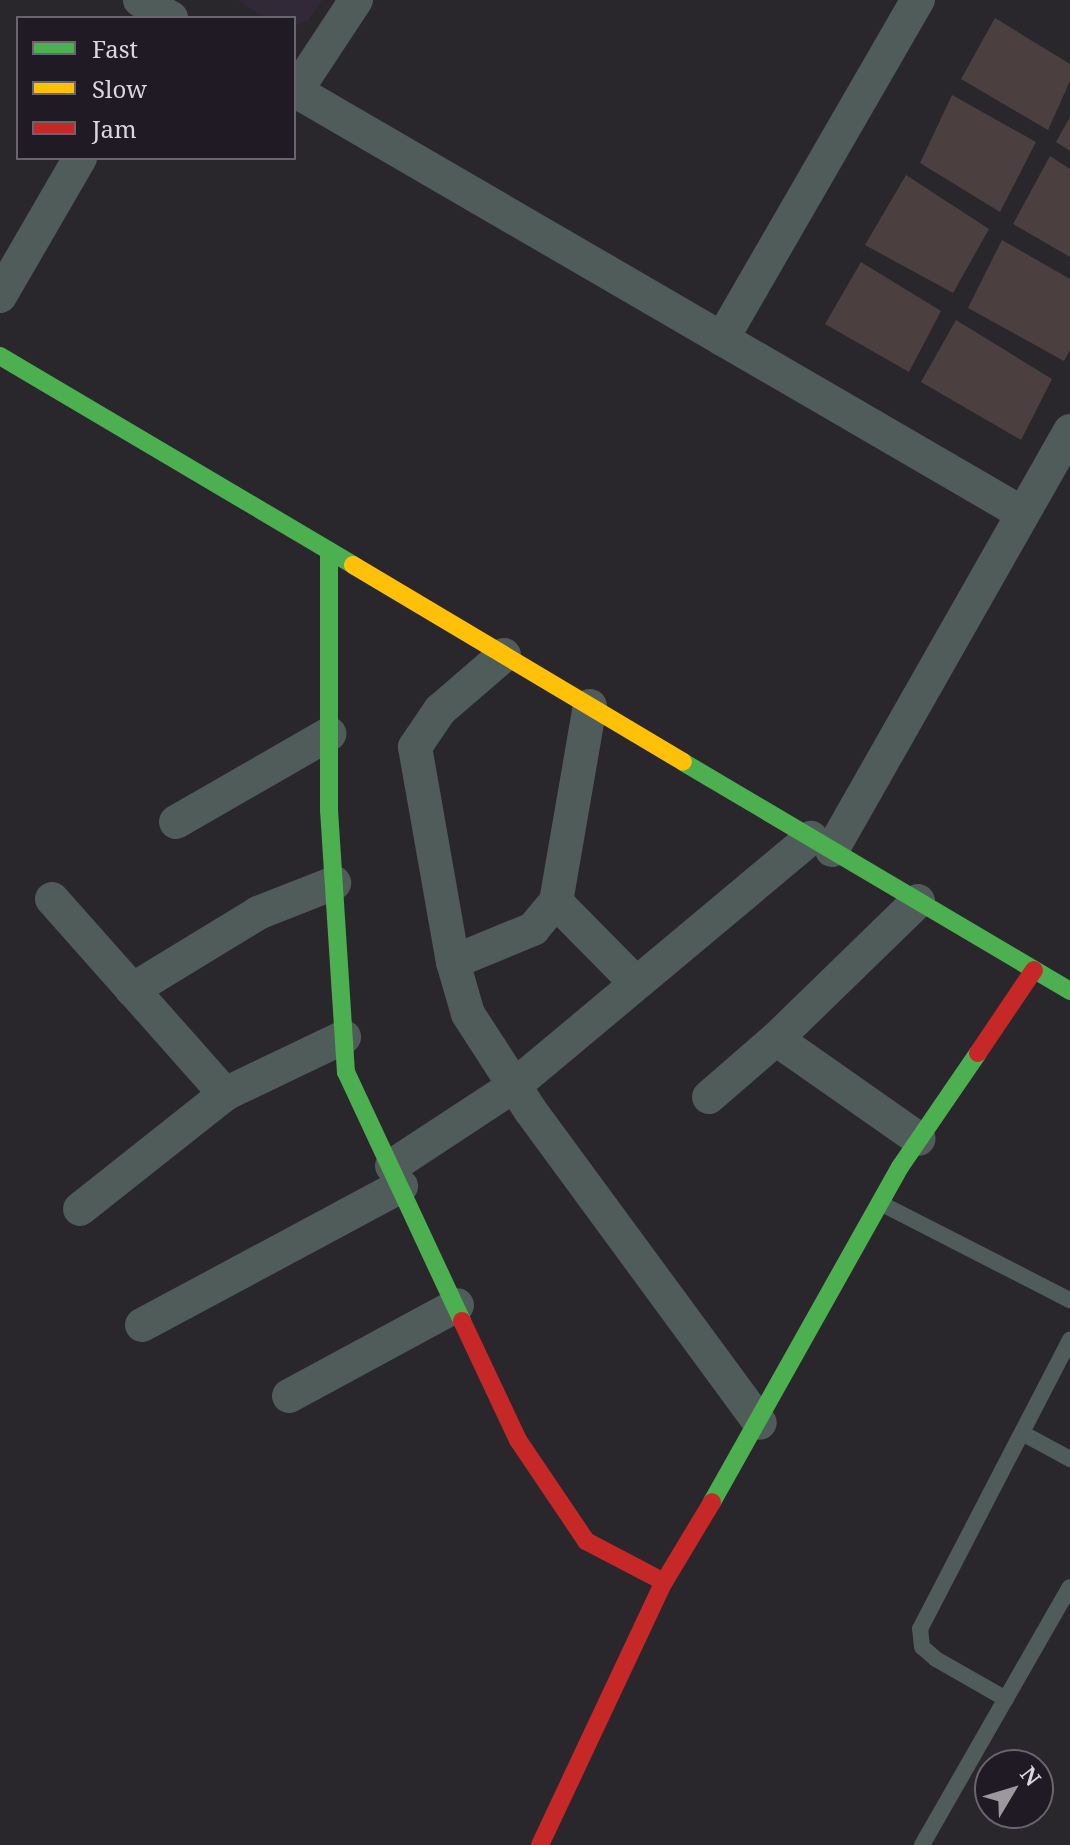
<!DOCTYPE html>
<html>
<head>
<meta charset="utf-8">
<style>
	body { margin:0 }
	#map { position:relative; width:1070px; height:1845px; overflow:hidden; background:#29262c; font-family:"Noto Serif",serif }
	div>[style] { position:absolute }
	.commercial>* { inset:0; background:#312937 }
	.building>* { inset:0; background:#4b403f }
	.lane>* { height:16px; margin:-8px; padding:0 8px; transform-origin:8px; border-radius:8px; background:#4f5c59 }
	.street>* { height:34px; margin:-17px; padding:0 17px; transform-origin:17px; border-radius:17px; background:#4f5c59 }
	.fast>* { height:18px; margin:-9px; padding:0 9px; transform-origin:9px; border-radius:9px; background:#4caf50 }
	.slow>* { height:18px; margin:-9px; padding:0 9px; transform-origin:9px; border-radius:9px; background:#ffc107 }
	.jam>* { height:18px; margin:-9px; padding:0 9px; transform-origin:9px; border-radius:9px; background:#c62828 }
	span { translate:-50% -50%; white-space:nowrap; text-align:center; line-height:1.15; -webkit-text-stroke:6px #1f1a24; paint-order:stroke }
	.legend { position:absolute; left:16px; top:16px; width:280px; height:144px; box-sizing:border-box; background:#1f1a24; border:2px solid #69656e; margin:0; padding:10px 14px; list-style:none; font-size:24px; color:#d9d6dc }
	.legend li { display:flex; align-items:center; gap:16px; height:40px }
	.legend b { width:40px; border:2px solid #69656e }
	.north { position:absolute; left:974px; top:1749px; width:80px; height:80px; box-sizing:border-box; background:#1f1a24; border:2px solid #69656e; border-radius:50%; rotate:52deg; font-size:22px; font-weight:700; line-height:32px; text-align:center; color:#d9d6dc }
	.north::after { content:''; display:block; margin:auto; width:28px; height:36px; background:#9b989e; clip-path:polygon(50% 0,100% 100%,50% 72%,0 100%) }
</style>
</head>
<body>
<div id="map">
	<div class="commercial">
		<i style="clip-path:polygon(237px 0,322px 0,308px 21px,294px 26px,294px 18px,265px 18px)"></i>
	</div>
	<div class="building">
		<i style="clip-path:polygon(995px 18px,1070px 64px,1070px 81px,1048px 130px,961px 79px)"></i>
		<i style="clip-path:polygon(952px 95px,1036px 142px,1000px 212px,920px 163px)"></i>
		<i style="clip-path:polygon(1070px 117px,1070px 151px,1056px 142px)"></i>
		<i style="clip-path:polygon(1050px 156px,1070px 169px,1070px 257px,1013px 224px)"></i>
		<i style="clip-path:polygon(906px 175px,989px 229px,953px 293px,865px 245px)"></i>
		<i style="clip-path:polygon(1002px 240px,1070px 279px,1070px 350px,1064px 361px,968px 308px)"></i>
		<i style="clip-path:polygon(861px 262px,941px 311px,909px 372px,825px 324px)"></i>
		<i style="clip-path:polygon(956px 320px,1052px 379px,1021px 440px,921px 382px)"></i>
	</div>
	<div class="lane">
		<i style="left:882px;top:1204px;width:211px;rotate:27.1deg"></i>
		<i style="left:1022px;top:1433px;width:55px;rotate:28.4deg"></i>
		<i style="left:1006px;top:1699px;width:81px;rotate:-150.3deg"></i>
		<i style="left:936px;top:1659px;width:18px;rotate:-139deg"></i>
		<i style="left:922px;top:1647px;width:18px;rotate:-96deg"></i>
		<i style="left:920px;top:1629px;width:326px;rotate:-62.6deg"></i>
		<i style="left:922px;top:1845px;width:297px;rotate:-60.2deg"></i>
	</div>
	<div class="street">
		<i style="left:140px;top:0;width:36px;rotate:30deg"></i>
		<i style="left:294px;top:90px;width:842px;rotate:30.16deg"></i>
		<i style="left:296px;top:91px;width:109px;rotate:-56.6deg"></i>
		<i style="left:0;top:296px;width:160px;rotate:-59.9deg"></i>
		<i style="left:722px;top:339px;width:392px;rotate:-60deg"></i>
		<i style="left:504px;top:655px;width:84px;rotate:139.3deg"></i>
		<i style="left:440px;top:710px;width:45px;rotate:124deg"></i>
		<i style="left:415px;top:747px;width:218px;rotate:80deg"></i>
		<i style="left:453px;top:962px;width:54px;rotate:73.9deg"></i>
		<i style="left:468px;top:1014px;width:114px;rotate:57.1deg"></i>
		<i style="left:530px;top:1110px;width:388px;rotate:53.7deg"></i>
		<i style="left:176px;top:822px;width:177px;rotate:-29.9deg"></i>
		<i style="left:832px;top:850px;width:482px;rotate:-60.4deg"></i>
		<i style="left:52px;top:899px;width:261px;rotate:48.4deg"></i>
		<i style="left:918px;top:901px;width:198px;rotate:135.8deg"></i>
		<i style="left:776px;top:1039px;width:174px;rotate:35deg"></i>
		<i style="left:556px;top:902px;width:114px;rotate:45.4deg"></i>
		<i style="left:453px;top:962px;width:87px;rotate:-22.4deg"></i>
		<i style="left:533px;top:929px;width:35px;rotate:-50deg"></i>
		<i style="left:556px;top:902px;width:199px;rotate:-80.2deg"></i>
		<i style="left:132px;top:990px;width:148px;rotate:-31.4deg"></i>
		<i style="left:258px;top:913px;width:82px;rotate:-21.5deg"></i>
		<i style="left:709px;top:1097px;width:89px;rotate:-40.9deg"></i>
		<i style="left:392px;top:1166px;width:146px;rotate:-33.3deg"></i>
		<i style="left:514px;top:1086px;width:387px;rotate:-39.9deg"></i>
		<i style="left:80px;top:1209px;width:185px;rotate:-38.4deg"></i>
		<i style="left:225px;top:1094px;width:132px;rotate:-25.6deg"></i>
		<i style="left:142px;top:1325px;width:294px;rotate:-28.2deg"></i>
		<i style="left:289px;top:1396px;width:191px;rotate:-28.4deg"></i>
	</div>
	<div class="fast">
		<i style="left:0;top:356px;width:410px;rotate:30.6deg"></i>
		<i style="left:329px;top:551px;width:259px;rotate:90deg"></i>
		<i style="left:329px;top:810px;width:263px;rotate:86.3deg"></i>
		<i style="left:346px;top:1072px;width:275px;rotate:65deg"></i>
		<i style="left:683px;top:762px;width:450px;rotate:30.6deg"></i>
		<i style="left:712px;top:1502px;width:384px;rotate:-60.7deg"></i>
		<i style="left:900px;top:1167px;width:138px;rotate:-55.6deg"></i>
	</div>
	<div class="slow">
		<i style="left:353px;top:565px;width:384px;rotate:30.8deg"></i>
	</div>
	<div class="jam">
		<i style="left:978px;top:1053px;width:100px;rotate:-56deg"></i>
		<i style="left:462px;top:1321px;width:132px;rotate:64.8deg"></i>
		<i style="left:518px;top:1440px;width:122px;rotate:56deg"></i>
		<i style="left:586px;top:1541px;width:88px;rotate:27.7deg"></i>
		<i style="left:540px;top:1845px;width:291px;rotate:-64.8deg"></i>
		<i style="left:664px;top:1582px;width:93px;rotate:-59deg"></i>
	</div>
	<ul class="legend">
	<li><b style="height:10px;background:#4caf50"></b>Fast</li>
	<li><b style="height:10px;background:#ffc107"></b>Slow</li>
	<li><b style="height:10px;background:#c62828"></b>Jam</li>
	</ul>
	<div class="north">N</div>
</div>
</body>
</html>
